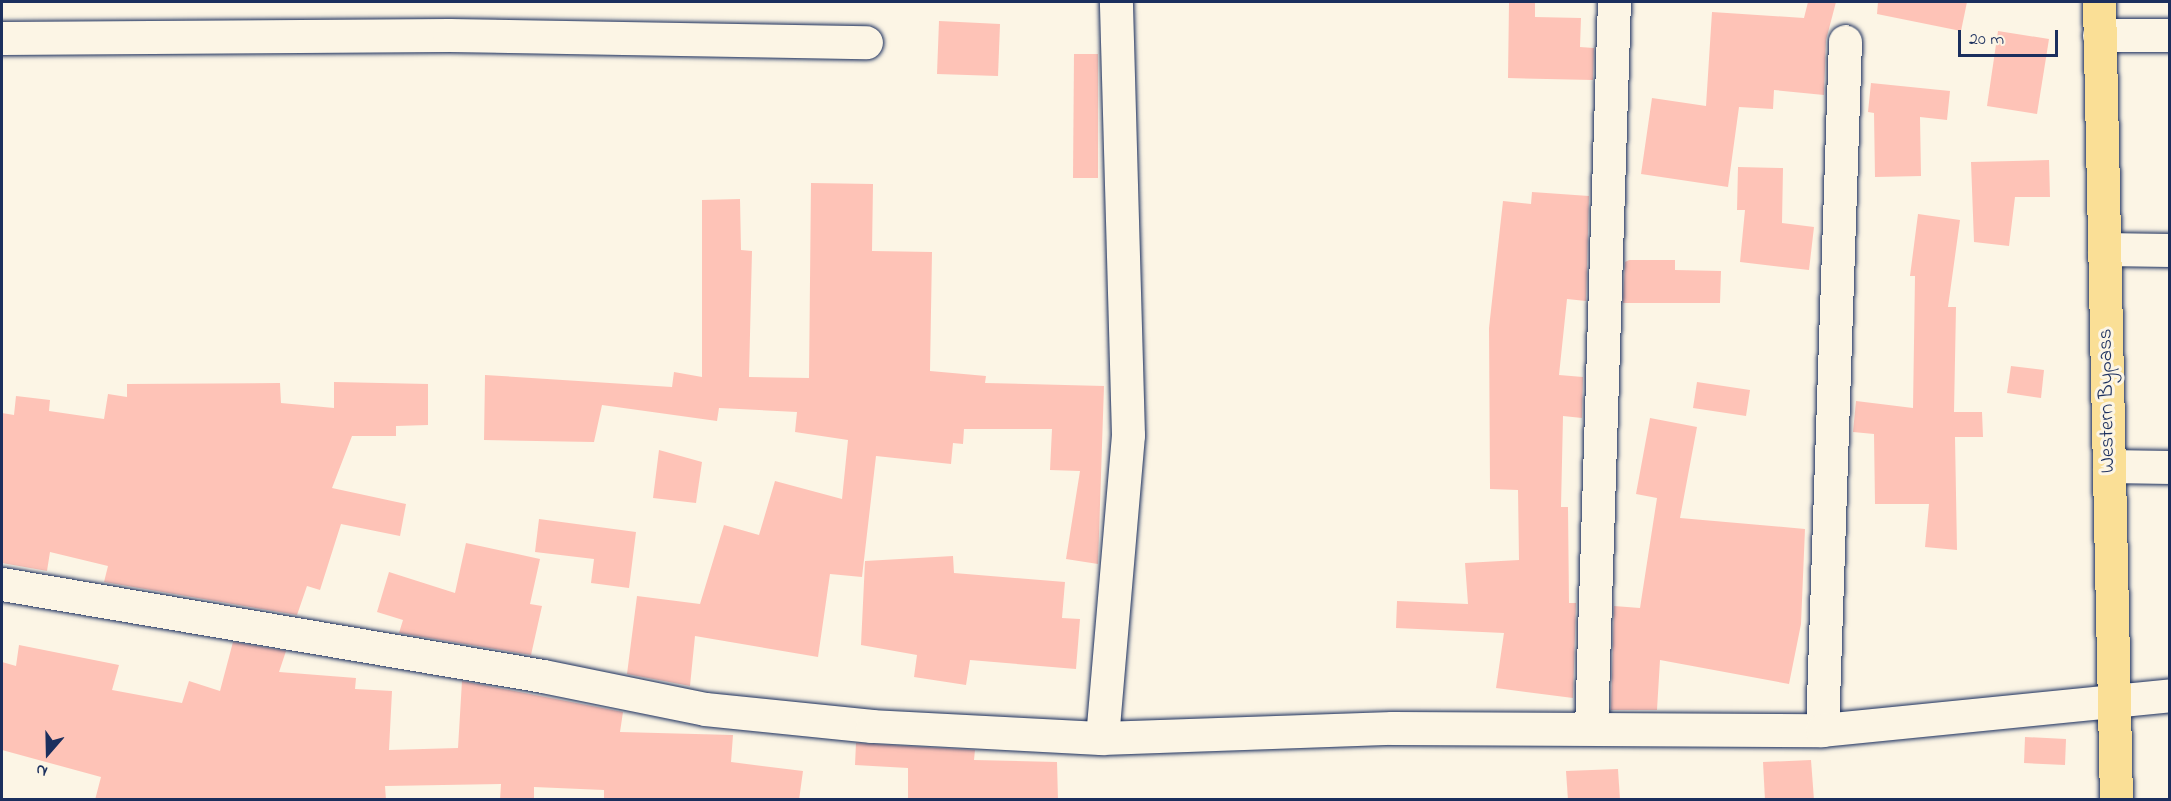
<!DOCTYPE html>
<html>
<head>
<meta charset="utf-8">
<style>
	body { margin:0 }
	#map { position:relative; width:2171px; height:801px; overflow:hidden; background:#fcf5e5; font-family:"Indie Flower",sans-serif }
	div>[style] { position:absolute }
	.building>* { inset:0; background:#fec3b7 }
	.roads { filter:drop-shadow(0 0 2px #1b2f5e) drop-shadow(0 0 2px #1b2f5e) }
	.minor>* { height:33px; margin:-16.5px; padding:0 16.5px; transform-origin:16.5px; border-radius:16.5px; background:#fcf5e5 }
	.major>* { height:33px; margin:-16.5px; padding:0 16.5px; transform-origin:16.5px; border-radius:16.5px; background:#fadf96 }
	span { translate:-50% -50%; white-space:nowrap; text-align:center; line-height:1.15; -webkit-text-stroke:6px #fcf5e5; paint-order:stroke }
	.street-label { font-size:21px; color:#1b2f5e }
	.frame { position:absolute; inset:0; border:3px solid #1b2f5e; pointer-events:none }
	.north { position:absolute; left:18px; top:723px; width:60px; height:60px; -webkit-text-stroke:4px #fcf5e5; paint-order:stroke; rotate:200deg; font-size:16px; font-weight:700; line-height:24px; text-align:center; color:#1b2f5e }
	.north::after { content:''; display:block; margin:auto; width:21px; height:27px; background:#1b2f5e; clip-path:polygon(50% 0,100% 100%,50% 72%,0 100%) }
	.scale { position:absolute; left:1958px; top:30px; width:100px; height:27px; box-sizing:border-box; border:3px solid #1b2f5e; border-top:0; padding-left:8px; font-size:18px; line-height:21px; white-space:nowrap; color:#1b2f5e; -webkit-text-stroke:4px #fcf5e5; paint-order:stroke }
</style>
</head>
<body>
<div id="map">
	<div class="building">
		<i style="clip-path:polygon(1509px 2px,1535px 2px,1535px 17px,1581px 18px,1580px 47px,1594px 48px,1593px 80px,1508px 78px)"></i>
		<i style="clip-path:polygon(1808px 2px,1836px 2px,1826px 40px,1824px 95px,1774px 90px,1773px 109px,1739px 107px,1728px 187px,1641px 174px,1652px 98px,1706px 106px,1712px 12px,1804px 18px)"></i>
		<i style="clip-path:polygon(1878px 2px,1967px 2px,1961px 31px,1877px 14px)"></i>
		<i style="clip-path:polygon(939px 21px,1000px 24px,998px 76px,937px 74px)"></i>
		<i style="clip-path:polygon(1998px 31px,2049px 39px,2037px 114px,1987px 106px)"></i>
		<i style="clip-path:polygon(1074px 54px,1098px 54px,1098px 178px,1073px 178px)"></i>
		<i style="clip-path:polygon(1871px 83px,1950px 91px,1947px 120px,1920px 117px,1921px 176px,1875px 177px,1874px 113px,1868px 112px)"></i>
		<i style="clip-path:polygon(2049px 160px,2050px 197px,2015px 197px,2009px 246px,1974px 242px,1971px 162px)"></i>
		<i style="clip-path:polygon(1738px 167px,1783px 168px,1782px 223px,1814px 227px,1809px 270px,1740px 262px,1745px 210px,1737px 210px)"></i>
		<i style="clip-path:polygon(811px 183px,873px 184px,872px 251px,932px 252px,930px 371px,986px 376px,985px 383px,1104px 386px,1098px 564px,1066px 559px,1080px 471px,1050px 470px,1052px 429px,964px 429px,963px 444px,953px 443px,951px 464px,876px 456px,862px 577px,830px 574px,818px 657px,695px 636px,690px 686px,627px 674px,637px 596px,700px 604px,724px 525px,759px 535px,775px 481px,842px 499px,848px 440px,795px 432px,797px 412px,719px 408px,717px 421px,602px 405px,594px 442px,484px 440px,485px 375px,672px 387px,674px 372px,702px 377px,702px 200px,740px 199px,741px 250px,752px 251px,749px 377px,809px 378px)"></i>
		<i style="clip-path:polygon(1532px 192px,1589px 196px,1586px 301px,1567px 299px,1559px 375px,1583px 377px,1582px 418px,1563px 416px,1561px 507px,1568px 507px,1569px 603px,1576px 603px,1573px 698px,1496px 688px,1504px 633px,1396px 628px,1397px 601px,1468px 604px,1465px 563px,1519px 560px,1518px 490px,1490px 489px,1489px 328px,1503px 201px,1531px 204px)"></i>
		<i style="clip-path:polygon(1918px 214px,1960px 220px,1948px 307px,1956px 307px,1954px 412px,1982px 412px,1983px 437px,1955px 437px,1957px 550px,1925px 547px,1929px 504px,1875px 504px,1874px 434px,1853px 432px,1856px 401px,1913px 408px,1915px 276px,1910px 276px)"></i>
		<i style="clip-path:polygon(1629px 260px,1675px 260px,1675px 270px,1721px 271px,1720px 303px,1623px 303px,1625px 262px)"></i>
		<i style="clip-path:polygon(2011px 366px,2044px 370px,2041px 398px,2007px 393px)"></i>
		<i style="clip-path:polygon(334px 382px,428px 384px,428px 425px,396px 426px,396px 436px,352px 436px,332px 488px,406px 504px,400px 536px,341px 524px,320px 590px,307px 586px,297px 615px,104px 582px,108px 566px,50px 552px,47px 571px,2px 563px,2px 413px,14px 415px,16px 396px,50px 400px,49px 411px,104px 419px,108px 394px,127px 397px,127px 384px,280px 383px,281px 403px,334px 408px)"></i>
		<i style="clip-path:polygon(1697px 382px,1750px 390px,1746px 416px,1693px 408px)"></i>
		<i style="clip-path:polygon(1650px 418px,1697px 427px,1680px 518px,1805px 529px,1801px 624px,1789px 684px,1660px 660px,1657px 710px,1611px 710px,1614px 606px,1640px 608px,1657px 498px,1636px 494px)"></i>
		<i style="clip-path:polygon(659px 450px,702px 462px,696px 503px,653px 498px)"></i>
		<i style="clip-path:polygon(539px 519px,636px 532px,629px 588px,591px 583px,594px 559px,535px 552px)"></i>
		<i style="clip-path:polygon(466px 543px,540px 559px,530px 604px,542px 606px,531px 655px,399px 633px,403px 620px,377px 612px,389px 572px,455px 593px)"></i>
		<i style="clip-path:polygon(953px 556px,954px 573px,1065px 582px,1062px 618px,1080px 619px,1076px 669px,970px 660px,966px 685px,914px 677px,917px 655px,861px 645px,865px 561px)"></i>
		<i style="clip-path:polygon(233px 642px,286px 651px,279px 672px,356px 678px,355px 689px,392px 691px,389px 750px,458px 748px,462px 681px,623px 712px,620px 732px,733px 735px,731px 762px,803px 771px,799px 800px,604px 800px,604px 790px,534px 787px,534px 800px,500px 800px,501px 784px,385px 786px,386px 800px,95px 800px,101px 777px,2px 750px,2px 662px,16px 666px,19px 645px,119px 665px,112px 690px,182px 703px,189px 681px,220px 691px)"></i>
		<i style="clip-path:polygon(2025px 737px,2066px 739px,2065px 765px,2024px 763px)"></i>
		<i style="clip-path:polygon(856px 743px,975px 750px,974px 760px,1057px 762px,1058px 800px,908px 800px,908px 768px,855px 765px)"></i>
		<i style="clip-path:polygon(1811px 760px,1814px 800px,1765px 800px,1763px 762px)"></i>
		<i style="clip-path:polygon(1618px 769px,1620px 800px,1568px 800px,1566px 771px)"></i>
	</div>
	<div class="roads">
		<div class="minor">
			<i style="left:2099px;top:35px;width:71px"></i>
			<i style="left:2px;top:38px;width:447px;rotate:-0.4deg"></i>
			<i style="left:449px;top:35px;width:417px;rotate:1deg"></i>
			<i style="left:2104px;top:249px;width:66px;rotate:0.9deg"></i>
			<i style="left:2109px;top:466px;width:61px;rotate:0.9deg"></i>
			<i style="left:2px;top:584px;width:549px;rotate:9.65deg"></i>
			<i style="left:543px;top:676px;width:165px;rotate:11.5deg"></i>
			<i style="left:705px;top:709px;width:168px;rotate:5.8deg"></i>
			<i style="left:872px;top:726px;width:230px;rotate:3deg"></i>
			<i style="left:1102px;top:738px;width:304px;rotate:-85.1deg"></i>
			<i style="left:1128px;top:435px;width:433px;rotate:-91.6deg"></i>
			<i style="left:1591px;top:728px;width:726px;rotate:-88.19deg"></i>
			<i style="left:1822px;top:730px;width:689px;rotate:-88.09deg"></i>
			<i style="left:1102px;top:738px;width:290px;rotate:-2deg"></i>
			<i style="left:1392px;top:728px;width:430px;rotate:0.3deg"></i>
			<i style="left:1822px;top:730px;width:350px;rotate:-5.7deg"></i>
		</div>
		<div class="major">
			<i style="left:2099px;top:2px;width:798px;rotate:88.78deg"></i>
		</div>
	</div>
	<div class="street-label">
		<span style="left:2107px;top:401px;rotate:-91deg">Western Bypass</span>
	</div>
	<div class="frame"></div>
	<div class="north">N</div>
	<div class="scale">20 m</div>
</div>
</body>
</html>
